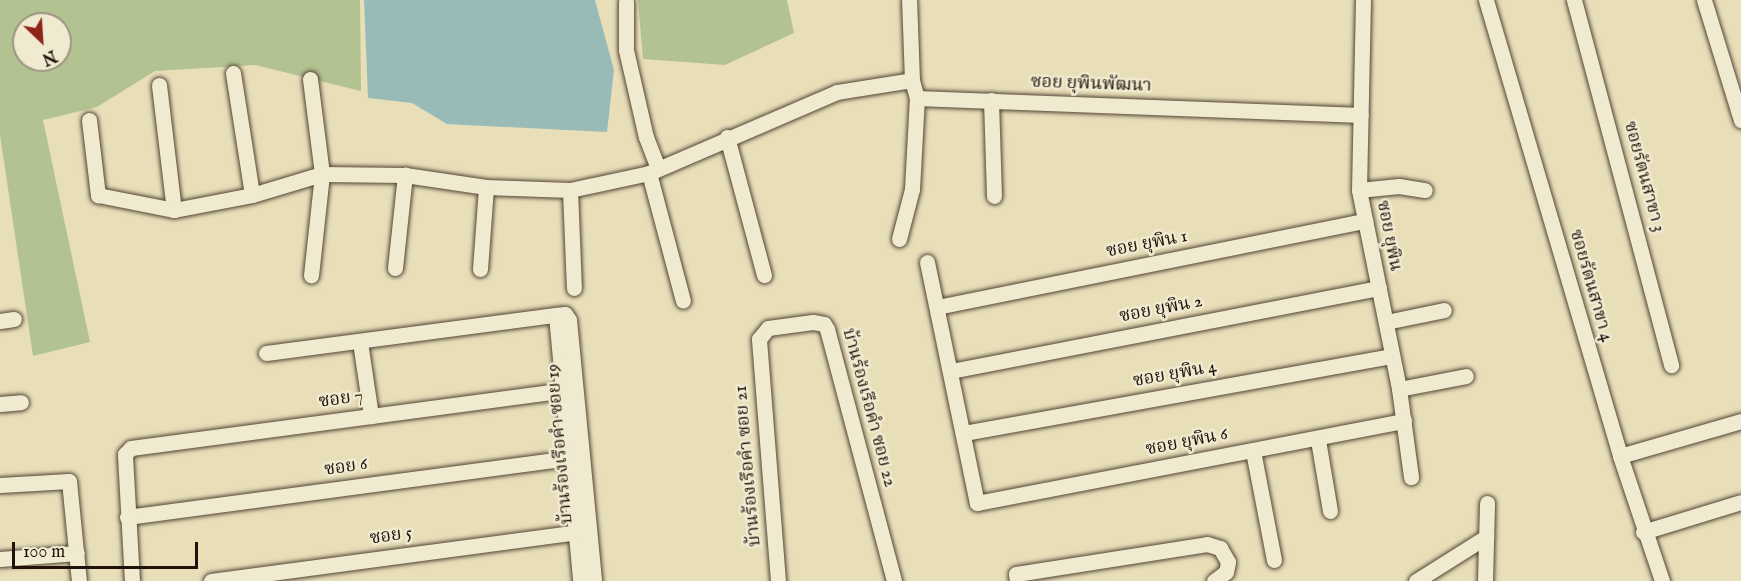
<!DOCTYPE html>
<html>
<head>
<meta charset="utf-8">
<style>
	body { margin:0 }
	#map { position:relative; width:1741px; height:581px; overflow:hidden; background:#e8deb8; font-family:"IM FELL English","Noto Serif Thai",serif }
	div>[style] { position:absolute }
	.green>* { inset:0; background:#b3c291 }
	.water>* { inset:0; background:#99bbb7 }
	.roads { filter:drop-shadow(0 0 2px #524536) drop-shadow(0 0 2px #524536) }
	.minor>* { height:15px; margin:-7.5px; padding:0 7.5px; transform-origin:7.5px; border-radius:7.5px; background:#f0ead1 }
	span { translate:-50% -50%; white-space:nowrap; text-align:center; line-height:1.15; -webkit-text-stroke:5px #f0ead1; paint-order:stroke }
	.street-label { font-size:18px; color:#20120a }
	.north { position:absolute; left:12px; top:12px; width:60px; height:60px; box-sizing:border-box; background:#f0ead1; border:2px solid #9d9481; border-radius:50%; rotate:155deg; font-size:16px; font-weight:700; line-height:24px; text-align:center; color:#20120a }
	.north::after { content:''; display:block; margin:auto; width:21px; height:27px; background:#8f2418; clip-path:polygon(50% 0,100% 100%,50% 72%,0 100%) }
	.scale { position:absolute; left:12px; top:542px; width:186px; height:27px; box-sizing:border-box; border:3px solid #20120a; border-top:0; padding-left:8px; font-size:18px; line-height:21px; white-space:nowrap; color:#20120a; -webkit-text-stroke:4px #f0ead1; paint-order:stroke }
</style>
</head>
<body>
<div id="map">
	<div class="green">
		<i style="clip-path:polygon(evenodd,0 0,360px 0,361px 91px,255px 65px,155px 71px,97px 107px,43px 120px,90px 342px,33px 356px,0 135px,0 0,24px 24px,60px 24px,60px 60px,24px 60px,24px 24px)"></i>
		<i style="clip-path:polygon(638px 0,787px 0,794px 33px,725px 65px,643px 59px)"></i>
	</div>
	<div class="water">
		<i style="clip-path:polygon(364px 0,595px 0,614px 70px,607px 132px,447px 124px,412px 103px,368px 98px)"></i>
	</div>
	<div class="roads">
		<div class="minor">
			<i style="left:1363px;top:0;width:190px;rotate:91.2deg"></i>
			<i style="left:1359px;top:190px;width:203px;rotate:78.6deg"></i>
			<i style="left:1399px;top:389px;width:89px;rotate:82.2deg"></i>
			<i style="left:1486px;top:0;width:475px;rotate:73.6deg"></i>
			<i style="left:1620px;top:456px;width:132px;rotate:71.4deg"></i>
			<i style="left:1574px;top:0;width:378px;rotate:75.1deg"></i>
			<i style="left:1704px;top:0;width:126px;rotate:72.9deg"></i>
			<i style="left:626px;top:2px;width:48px;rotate:90deg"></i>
			<i style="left:626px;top:50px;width:89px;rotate:77.1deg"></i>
			<i style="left:646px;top:137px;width:34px;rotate:69deg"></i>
			<i style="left:233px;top:73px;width:123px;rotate:81.1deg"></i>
			<i style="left:310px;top:79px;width:96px;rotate:82.8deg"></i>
			<i style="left:322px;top:174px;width:102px;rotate:96.2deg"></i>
			<i style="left:159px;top:85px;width:126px;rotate:83.2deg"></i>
			<i style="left:917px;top:98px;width:444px;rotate:2.2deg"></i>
			<i style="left:991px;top:100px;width:96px;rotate:88.2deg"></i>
			<i style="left:89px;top:120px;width:76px;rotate:83.2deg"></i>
			<i style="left:98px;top:195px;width:77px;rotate:11.2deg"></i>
			<i style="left:174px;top:210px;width:79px;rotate:-10.9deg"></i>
			<i style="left:252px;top:195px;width:73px;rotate:-16.7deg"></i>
			<i style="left:322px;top:174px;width:83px;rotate:0.7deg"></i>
			<i style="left:405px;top:175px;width:82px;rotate:8.4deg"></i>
			<i style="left:486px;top:187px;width:84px;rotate:2deg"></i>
			<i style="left:570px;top:190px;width:81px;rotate:-12.1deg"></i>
			<i style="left:649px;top:173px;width:205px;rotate:-23.3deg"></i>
			<i style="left:837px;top:92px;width:76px;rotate:-9.1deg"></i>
			<i style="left:727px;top:137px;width:143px;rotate:75deg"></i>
			<i style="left:649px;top:173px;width:132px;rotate:75.1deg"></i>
			<i style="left:570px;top:190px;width:98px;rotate:87.7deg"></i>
			<i style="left:1359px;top:190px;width:40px;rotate:-5.7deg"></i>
			<i style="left:1399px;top:186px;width:26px;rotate:9deg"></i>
			<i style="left:899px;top:239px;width:52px;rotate:-75.4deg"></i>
			<i style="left:912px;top:189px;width:91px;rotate:-86.9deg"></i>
			<i style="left:917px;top:98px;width:19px;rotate:-106deg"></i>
			<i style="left:912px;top:80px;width:80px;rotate:-92.1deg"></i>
			<i style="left:927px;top:262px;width:246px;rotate:78.3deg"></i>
			<i style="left:977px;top:503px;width:435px;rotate:-10.9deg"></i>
			<i style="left:395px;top:268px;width:94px;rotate:-83.9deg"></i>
			<i style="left:480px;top:269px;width:82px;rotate:-85.8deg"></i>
			<i style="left:937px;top:307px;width:437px;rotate:-11.4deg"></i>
			<i style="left:556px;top:315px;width:9px;rotate:-6deg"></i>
			<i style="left:565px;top:314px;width:7px;rotate:56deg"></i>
			<i style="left:569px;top:320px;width:262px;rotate:84.5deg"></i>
			<i style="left:0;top:321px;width:14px;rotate:-8deg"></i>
			<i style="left:1386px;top:322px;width:59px;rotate:-11.7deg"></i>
			<i style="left:360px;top:342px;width:75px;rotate:81.5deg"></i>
			<i style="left:266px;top:353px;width:292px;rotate:-7.5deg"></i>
			<i style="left:556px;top:315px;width:267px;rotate:84.8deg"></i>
			<i style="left:951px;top:371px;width:436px;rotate:-11deg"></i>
			<i style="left:1399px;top:389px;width:68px;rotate:-11deg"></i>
			<i style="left:0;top:404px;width:21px;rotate:-5deg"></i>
			<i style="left:964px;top:433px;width:435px;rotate:-10.2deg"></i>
			<i style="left:1318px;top:440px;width:72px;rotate:80.4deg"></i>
			<i style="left:1253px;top:451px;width:111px;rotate:79.1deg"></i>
			<i style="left:1620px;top:456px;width:126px;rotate:-16.1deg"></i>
			<i style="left:0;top:485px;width:69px;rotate:-3.3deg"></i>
			<i style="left:69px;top:481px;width:100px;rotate:84.3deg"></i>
			<i style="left:127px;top:517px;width:447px;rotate:-7.6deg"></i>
			<i style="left:1643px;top:532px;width:102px;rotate:-17deg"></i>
			<i style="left:0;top:559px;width:77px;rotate:-4.5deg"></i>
			<i style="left:132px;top:581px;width:127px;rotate:-93.2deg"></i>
			<i style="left:125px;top:454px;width:8px;rotate:-45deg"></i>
			<i style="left:131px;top:448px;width:437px;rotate:-7.6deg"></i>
			<i style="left:211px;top:581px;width:368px;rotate:-7.6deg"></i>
			<i style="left:778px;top:581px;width:243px;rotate:-94.5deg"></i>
			<i style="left:759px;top:339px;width:14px;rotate:-51deg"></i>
			<i style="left:768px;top:328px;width:45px;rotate:-7.6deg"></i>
			<i style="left:813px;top:322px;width:11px;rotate:10deg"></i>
			<i style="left:824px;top:324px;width:6px;rotate:59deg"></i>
			<i style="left:827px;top:329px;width:261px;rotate:75.1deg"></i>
			<i style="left:1017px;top:581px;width:7px;rotate:-98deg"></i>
			<i style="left:1016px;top:574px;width:193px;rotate:-8.9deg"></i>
			<i style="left:1207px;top:544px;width:14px;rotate:17deg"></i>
			<i style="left:1220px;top:548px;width:16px;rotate:60deg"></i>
			<i style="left:1228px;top:562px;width:10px;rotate:101deg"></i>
			<i style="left:1226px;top:572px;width:15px;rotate:143deg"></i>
			<i style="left:1416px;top:581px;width:83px;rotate:-32.2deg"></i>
			<i style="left:1485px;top:581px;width:78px;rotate:-88.5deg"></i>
		</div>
	</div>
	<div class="street-label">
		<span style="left:1091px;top:85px;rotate:2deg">ซอย ยุพินพัฒนา</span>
		<span style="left:1643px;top:177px;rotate:75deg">ซอยรัตนสาขา 3</span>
		<span style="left:1388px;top:236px;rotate:79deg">ซอย ยุพิน</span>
		<span style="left:1147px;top:245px;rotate:-11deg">ซอย ยุพิน 1</span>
		<span style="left:1590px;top:286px;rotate:74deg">ซอยรัตนสาขา 4</span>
		<span style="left:1161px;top:310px;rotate:-11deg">ซอย ยุพิน 2</span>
		<span style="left:1175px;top:375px;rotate:-10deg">ซอย ยุพิน 4</span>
		<span style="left:341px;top:400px;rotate:-8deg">ซอย 7</span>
		<span style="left:868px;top:408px;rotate:75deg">บ้านร้องเรือคำ ซอย 22</span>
		<span style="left:1187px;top:443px;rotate:-11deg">ซอย ยุพิน 6</span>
		<span style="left:561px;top:444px;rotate:-95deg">บ้านร้องเรือคำ ซอย 19</span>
		<span style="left:749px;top:466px;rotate:-95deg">บ้านร้องเรือคำ ซอย 21</span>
		<span style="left:346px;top:468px;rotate:-8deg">ซอย 6</span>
		<span style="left:391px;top:537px;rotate:-8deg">ซอย 5</span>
	</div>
	<div class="north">N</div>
	<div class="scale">100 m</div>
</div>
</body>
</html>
